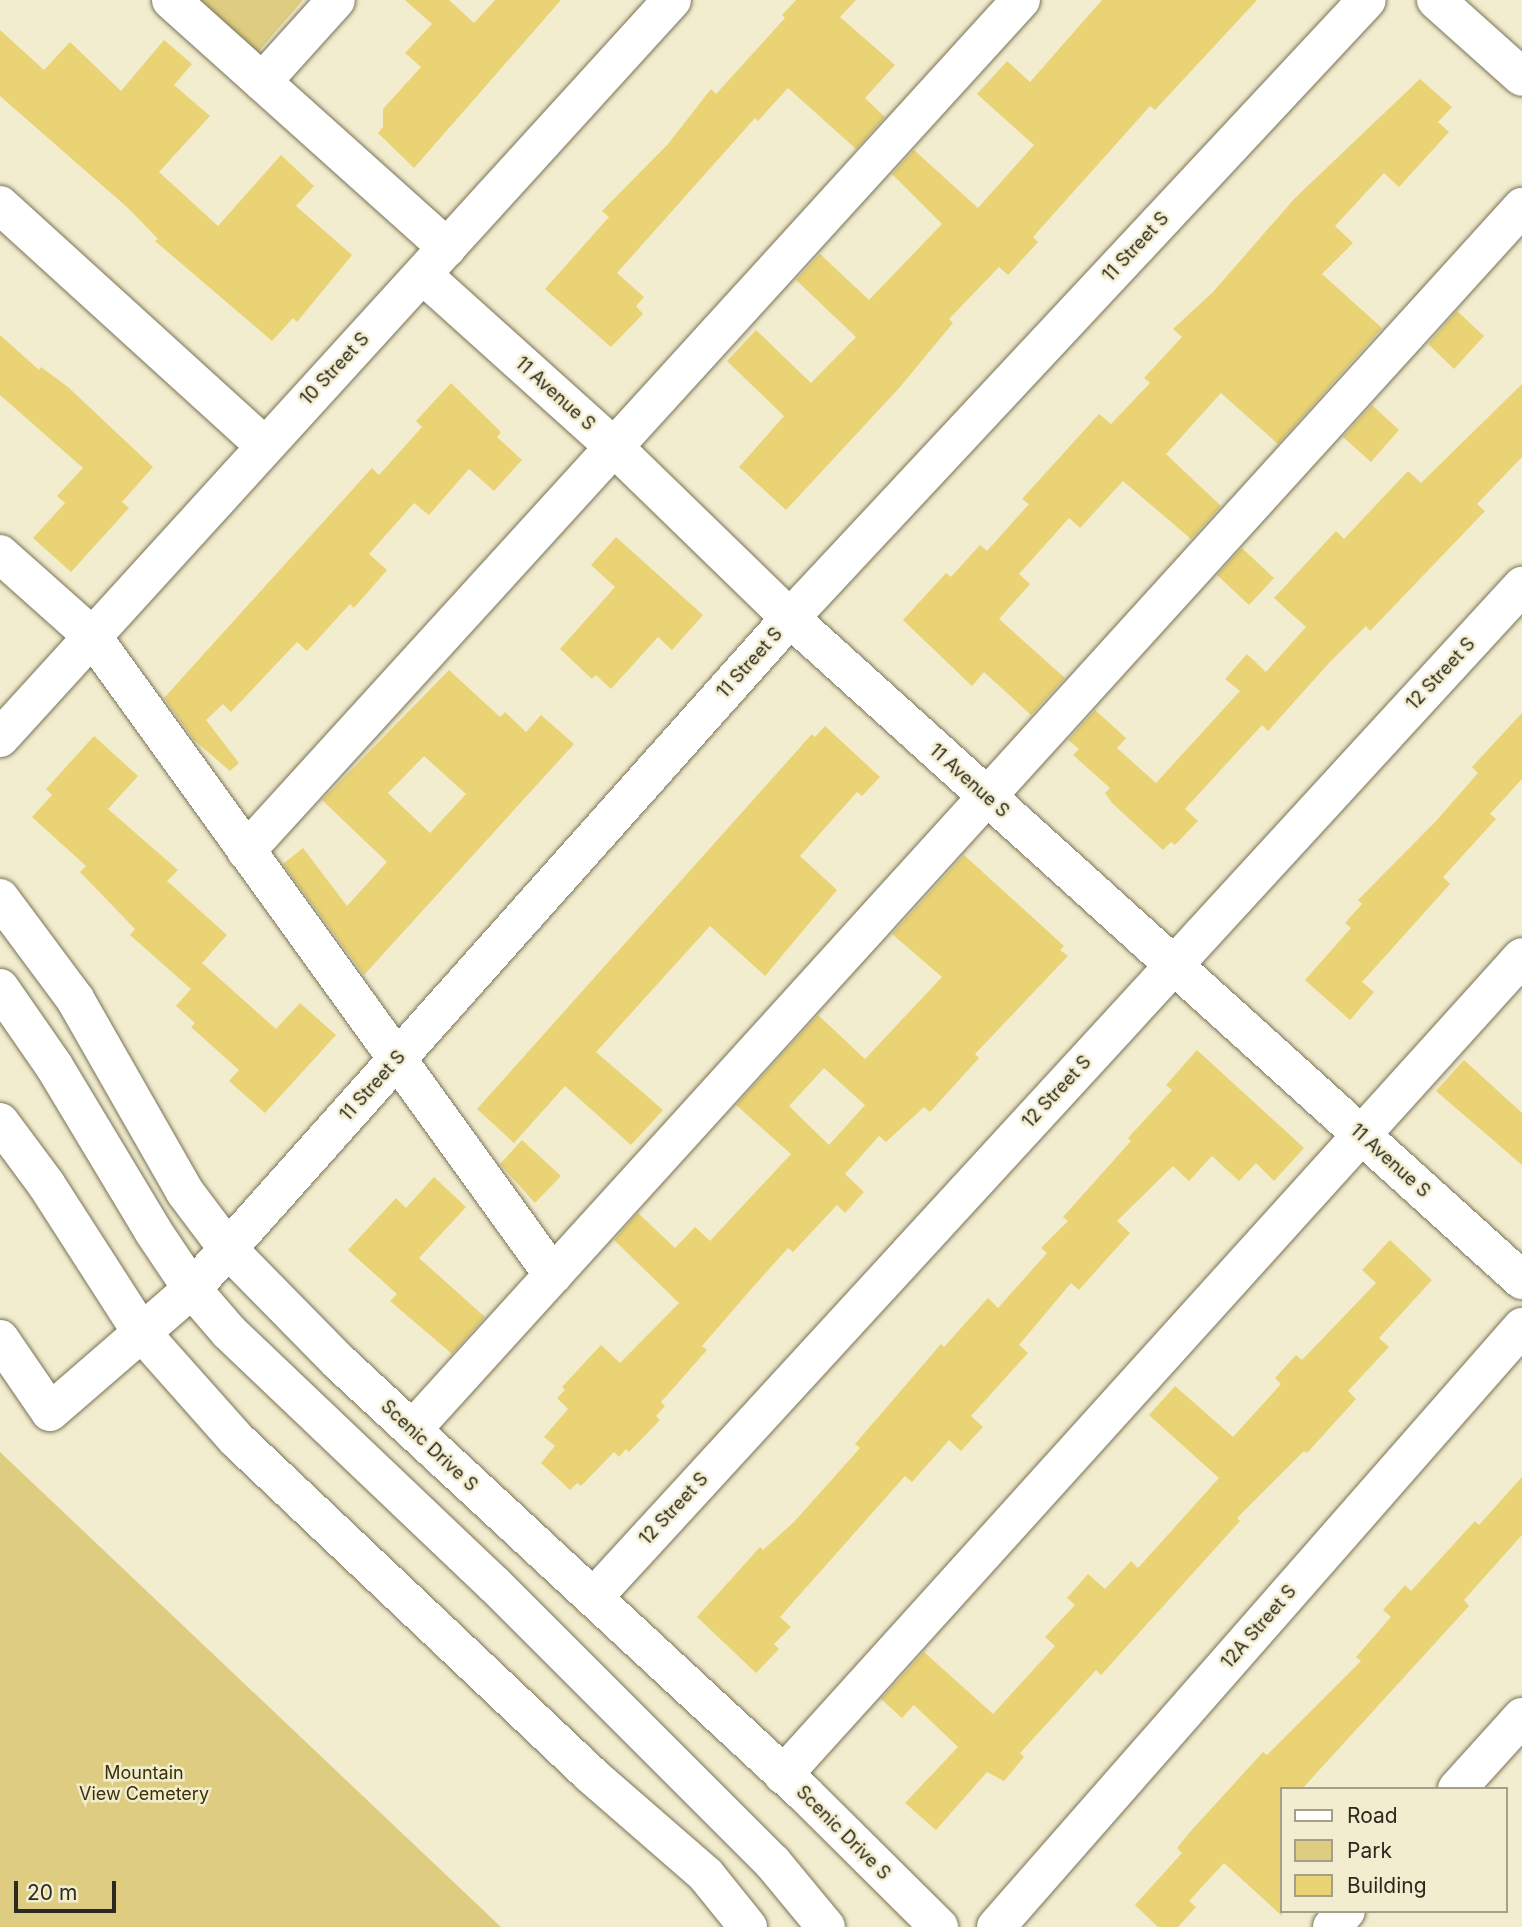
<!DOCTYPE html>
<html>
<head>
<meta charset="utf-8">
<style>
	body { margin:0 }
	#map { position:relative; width:1522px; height:1927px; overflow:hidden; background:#f3edcf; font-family:Inter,sans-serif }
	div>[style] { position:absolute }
	.green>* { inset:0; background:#decc80 }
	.building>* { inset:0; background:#e9d375 }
	.roads { filter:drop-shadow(0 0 2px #797358) drop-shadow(0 0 2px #797358) }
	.minor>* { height:38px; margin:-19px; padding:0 19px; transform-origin:19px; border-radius:19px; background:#fff }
	.major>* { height:38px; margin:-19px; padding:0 19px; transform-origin:19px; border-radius:19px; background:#fff }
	span { translate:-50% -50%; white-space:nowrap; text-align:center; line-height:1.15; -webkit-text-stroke:5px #f3edcf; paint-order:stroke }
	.street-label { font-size:18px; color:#2c291e }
	.park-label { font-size:18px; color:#3a3106 }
	.legend { position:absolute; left:1280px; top:1787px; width:228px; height:126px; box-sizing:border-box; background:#f3edcf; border:2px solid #a39f88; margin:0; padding:9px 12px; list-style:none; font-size:21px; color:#2c291e }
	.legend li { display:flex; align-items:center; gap:14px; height:35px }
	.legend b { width:35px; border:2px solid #a39f88 }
	.scale { position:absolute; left:14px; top:1881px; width:102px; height:32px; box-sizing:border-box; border:4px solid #2c291e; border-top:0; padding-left:9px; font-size:21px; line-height:24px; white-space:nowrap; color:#2c291e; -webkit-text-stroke:5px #f3edcf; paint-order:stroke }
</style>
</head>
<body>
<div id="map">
	<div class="green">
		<i style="clip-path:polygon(200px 0,303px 0,258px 52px)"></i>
		<i style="clip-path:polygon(0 1452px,501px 1927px,0 1927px)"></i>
	</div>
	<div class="building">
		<i style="clip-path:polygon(405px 0,449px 0,474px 23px,495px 0,561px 0,414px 168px,378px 133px,383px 127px,383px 109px,421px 67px,405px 53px,432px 24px)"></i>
		<i style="clip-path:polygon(796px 0,856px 0,840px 17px,895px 65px,865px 98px,885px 117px,856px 149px,788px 88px,758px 121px,755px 118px,617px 273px,644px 297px,636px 306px,643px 314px,611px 347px,545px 289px,609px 217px,602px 211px,668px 144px,711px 89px,716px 94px,785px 18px,782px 15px)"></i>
		<i style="clip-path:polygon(1102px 0,1257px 0,1155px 110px,1150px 106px,1033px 237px,1038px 242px,1008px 275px,999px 267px,949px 319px,953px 323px,900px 387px,786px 510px,739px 467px,784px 416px,727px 361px,756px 330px,811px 383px,856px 337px,796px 280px,820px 254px,869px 300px,942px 224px,892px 174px,914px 150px,978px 208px,1034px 145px,977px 94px,1007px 61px,1030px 82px)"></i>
		<i style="clip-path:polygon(0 30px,44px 70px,70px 42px,121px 91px,164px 40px,192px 64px,174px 85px,210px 116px,159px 172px,218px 226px,281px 155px,314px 186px,296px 206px,352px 255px,297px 322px,293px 318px,272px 341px,155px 241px,158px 239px,128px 208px,0 96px)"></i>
		<i style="clip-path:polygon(1420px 79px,1452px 107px,1438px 122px,1449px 132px,1399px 187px,1384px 173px,1335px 226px,1353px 243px,1322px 274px,1382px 328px,1278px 444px,1221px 393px,1166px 454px,1221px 506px,1191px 539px,1123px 481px,1080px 528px,1069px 518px,1019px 574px,1030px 584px,999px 619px,1065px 678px,1031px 715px,984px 672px,972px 686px,903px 620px,946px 573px,951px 577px,980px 545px,987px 551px,1029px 504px,1022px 499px,1099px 414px,1111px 424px,1150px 383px,1144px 378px,1182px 337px,1173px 329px,1213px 292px,1295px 198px)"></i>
		<i style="clip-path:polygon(1457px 311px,1484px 336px,1454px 369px,1428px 344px)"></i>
		<i style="clip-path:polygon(0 335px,39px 370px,41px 367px,68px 387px,153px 467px,122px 502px,129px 508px,71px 572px,33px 538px,65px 503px,57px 496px,83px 468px,0 395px)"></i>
		<i style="clip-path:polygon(451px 383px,501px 432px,497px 437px,522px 460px,494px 491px,469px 469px,429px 515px,414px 503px,369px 554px,387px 570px,354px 608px,350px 604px,307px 651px,297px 642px,231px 712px,223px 704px,206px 720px,239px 763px,230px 771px,194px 740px,164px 698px,372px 468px,379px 475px,422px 427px,416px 421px)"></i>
		<i style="clip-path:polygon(1522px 384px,1522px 457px,1477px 504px,1485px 511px,1370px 631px,1366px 626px,1329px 663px,1268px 731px,1262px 725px,1185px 809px,1198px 821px,1175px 845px,1171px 842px,1163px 850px,1112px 803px,1105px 793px,1110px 788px,1073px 755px,1079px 749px,1068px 740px,1095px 710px,1126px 738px,1117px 748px,1156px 783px,1240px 691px,1225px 679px,1247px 654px,1266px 672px,1306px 627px,1274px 598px,1336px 531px,1344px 539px,1408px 471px,1421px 483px)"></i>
		<i style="clip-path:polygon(1372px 405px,1399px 430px,1371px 462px,1343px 437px)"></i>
		<i style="clip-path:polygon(616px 537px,703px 615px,672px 650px,658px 637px,611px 689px,596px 675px,592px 679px,560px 649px,615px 587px,591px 565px)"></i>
		<i style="clip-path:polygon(1242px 548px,1274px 578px,1249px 605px,1217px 575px)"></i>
		<i style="clip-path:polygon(evenodd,449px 670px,500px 717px,505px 712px,526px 732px,541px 715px,574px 744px,364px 975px,283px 864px,303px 848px,347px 906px,387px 862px,322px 800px,449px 670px,424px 756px,466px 794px,430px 833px,388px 793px,424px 756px)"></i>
		<i style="clip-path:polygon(1522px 713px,1522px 779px,1490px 814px,1496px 819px,1443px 877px,1450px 884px,1362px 982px,1374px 992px,1350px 1020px,1305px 980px,1351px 928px,1345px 923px,1362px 904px,1358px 900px,1437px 820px,1478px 773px,1472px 767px)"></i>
		<i style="clip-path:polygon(825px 726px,880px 777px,862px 796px,857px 792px,800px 856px,837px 890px,765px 976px,710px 926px,596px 1052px,663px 1110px,631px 1145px,565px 1086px,514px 1143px,477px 1109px,812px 734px,815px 737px)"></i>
		<i style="clip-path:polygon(94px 736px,138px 776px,108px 809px,178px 870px,167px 881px,227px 935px,202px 963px,276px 1029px,300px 1003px,336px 1035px,265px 1113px,229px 1081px,239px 1070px,191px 1027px,195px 1023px,176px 1006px,191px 989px,130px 935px,135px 929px,80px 872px,86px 866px,32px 817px,52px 795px,46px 789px)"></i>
		<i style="clip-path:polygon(evenodd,964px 855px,1064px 946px,1060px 950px,1068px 956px,975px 1054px,979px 1058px,930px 1112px,924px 1107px,886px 1142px,879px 1136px,845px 1174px,864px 1192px,845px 1213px,837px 1205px,793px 1252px,788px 1248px,753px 1287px,702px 1346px,707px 1350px,661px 1402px,665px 1406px,656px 1416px,660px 1420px,629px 1452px,626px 1449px,619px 1457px,614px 1452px,581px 1486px,577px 1483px,570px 1490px,541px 1463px,555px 1446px,544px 1437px,568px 1409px,557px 1398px,565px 1390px,562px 1387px,601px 1345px,620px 1363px,679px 1303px,614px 1240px,638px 1213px,675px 1248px,695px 1227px,710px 1241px,791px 1154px,736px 1105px,818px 1015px,865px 1059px,942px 977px,892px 934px,964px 855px,824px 1068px,865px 1105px,829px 1145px,789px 1106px,824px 1068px)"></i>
		<i style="clip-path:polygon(1197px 1050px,1304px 1148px,1274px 1181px,1256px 1163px,1239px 1181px,1212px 1156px,1189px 1181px,1173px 1166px,1117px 1221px,1130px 1233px,1079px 1290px,1071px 1283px,1019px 1345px,1028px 1353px,971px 1416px,983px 1427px,961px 1451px,949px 1440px,912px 1482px,905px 1476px,780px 1617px,791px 1627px,774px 1644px,779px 1649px,756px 1673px,697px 1617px,760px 1547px,763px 1550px,794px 1522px,860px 1448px,855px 1444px,941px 1344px,944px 1347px,988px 1298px,998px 1308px,1047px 1253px,1041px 1248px,1068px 1221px,1063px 1217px,1131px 1141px,1128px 1138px,1172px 1090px,1166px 1085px)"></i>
		<i style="clip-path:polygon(1464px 1060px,1522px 1113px,1522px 1165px,1436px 1091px)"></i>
		<i style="clip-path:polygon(522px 1140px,561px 1176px,535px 1203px,500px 1164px)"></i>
		<i style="clip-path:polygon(434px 1177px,466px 1207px,419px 1258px,485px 1317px,452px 1354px,390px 1301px,397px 1294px,348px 1250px,396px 1198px,406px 1208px)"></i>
		<i style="clip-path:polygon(1390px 1240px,1432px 1280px,1379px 1338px,1389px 1347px,1348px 1391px,1356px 1399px,1307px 1453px,1304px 1451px,1237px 1518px,1240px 1521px,1101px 1675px,1096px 1670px,1020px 1753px,1024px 1757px,1004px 1781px,987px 1772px,936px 1830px,905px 1803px,958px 1747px,914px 1705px,902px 1718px,881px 1699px,924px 1652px,993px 1714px,1055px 1646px,1045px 1637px,1075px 1605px,1067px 1598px,1088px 1574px,1105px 1589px,1131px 1561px,1138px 1568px,1219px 1478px,1149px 1415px,1175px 1386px,1233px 1437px,1281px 1384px,1275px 1378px,1296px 1355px,1302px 1360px,1376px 1283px,1362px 1270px)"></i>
		<i style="clip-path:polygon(1522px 1477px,1522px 1535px,1464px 1600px,1469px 1606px,1302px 1789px,1282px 1789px,1282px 1916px,1224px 1863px,1189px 1901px,1196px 1907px,1178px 1927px,1158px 1927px,1135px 1905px,1182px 1853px,1177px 1848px,1190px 1832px,1263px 1752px,1267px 1755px,1361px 1661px,1356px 1657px,1391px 1617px,1383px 1610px,1405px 1585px,1411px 1591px,1475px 1521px,1479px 1525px)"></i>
	</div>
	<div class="roads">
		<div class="minor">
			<i style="left:171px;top:0;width:371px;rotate:41.9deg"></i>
			<i style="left:1436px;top:0;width:115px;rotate:41.8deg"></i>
			<i style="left:262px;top:82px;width:110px;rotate:-47.9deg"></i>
			<i style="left:0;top:205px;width:357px;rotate:42.3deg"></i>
			<i style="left:423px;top:275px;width:260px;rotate:42deg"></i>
			<i style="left:616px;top:449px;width:243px;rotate:44.2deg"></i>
			<i style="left:790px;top:618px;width:987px;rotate:42.13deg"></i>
			<i style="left:0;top:554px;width:123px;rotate:41.7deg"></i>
			<i style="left:92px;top:636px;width:788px;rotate:54.19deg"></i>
			<i style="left:0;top:738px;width:998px;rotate:-47.68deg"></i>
			<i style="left:246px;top:851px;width:1151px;rotate:-47.68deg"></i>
			<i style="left:0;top:898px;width:126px;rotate:53.4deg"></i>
			<i style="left:75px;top:999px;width:222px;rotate:60.3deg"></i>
			<i style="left:185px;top:1192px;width:71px;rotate:53deg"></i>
			<i style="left:228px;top:1249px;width:158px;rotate:45.5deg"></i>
			<i style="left:339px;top:1362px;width:635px;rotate:42.83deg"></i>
			<i style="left:805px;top:1794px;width:189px;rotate:44.8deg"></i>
			<i style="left:0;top:1339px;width:88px;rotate:55.6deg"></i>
			<i style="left:50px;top:1412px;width:188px;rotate:-40.9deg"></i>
			<i style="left:192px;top:1289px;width:899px;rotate:-48.29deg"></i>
			<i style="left:790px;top:618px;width:845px;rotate:-46.97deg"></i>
			<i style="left:412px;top:1430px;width:1652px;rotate:-47.77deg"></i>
			<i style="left:593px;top:1598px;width:1374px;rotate:-47.45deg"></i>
			<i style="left:783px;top:1775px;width:1102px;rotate:-47.9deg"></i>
			<i style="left:1457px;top:1789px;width:97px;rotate:-47.9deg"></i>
			<i style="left:996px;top:1927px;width:798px;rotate:-48.76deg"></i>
			<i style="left:1332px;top:1927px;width:21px;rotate:-49deg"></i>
		</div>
		<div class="major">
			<i style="left:0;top:988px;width:95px;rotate:55.3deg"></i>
			<i style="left:54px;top:1066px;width:192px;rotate:59deg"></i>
			<i style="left:153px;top:1231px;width:70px;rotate:56.1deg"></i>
			<i style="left:192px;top:1289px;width:57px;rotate:49.3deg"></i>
			<i style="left:229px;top:1332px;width:367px;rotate:43.6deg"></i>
			<i style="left:495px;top:1585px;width:393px;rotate:45deg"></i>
			<i style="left:773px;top:1863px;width:83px;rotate:50.4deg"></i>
			<i style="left:0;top:1122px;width:77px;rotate:53.4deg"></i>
			<i style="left:46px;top:1184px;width:176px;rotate:57.3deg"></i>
			<i style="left:141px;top:1332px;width:144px;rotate:48.4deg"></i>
			<i style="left:237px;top:1440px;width:486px;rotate:43.4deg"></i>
			<i style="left:590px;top:1774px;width:154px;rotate:41deg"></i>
			<i style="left:706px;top:1875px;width:67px;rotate:51.1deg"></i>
		</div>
	</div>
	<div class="street-label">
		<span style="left:1136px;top:247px;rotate:-47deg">11 Street S</span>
		<span style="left:335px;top:369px;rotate:-47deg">10 Street S</span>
		<span style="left:555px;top:394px;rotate:42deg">11 Avenue S</span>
		<span style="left:750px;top:663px;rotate:-48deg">11 Street S</span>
		<span style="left:1441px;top:674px;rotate:-47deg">12 Street S</span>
		<span style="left:969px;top:781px;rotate:42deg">11 Avenue S</span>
		<span style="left:373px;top:1086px;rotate:-48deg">11 Street S</span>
		<span style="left:1057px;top:1092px;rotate:-47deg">12 Street S</span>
		<span style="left:1390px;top:1161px;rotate:42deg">11 Avenue S</span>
		<span style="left:429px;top:1446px;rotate:43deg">Scenic Drive S</span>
		<span style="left:674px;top:1509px;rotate:-47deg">12 Street S</span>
		<span style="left:1259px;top:1627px;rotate:-49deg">12A Street S</span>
		<span style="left:843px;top:1833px;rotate:45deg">Scenic Drive S</span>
	</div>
	<div class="park-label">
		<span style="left:144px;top:1784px">Mountain<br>View Cemetery</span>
	</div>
	<ul class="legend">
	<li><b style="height:9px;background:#fff"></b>Road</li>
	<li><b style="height:19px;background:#decc80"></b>Park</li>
	<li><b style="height:19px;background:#e9d375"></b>Building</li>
	</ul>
	<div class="scale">20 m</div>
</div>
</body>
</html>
